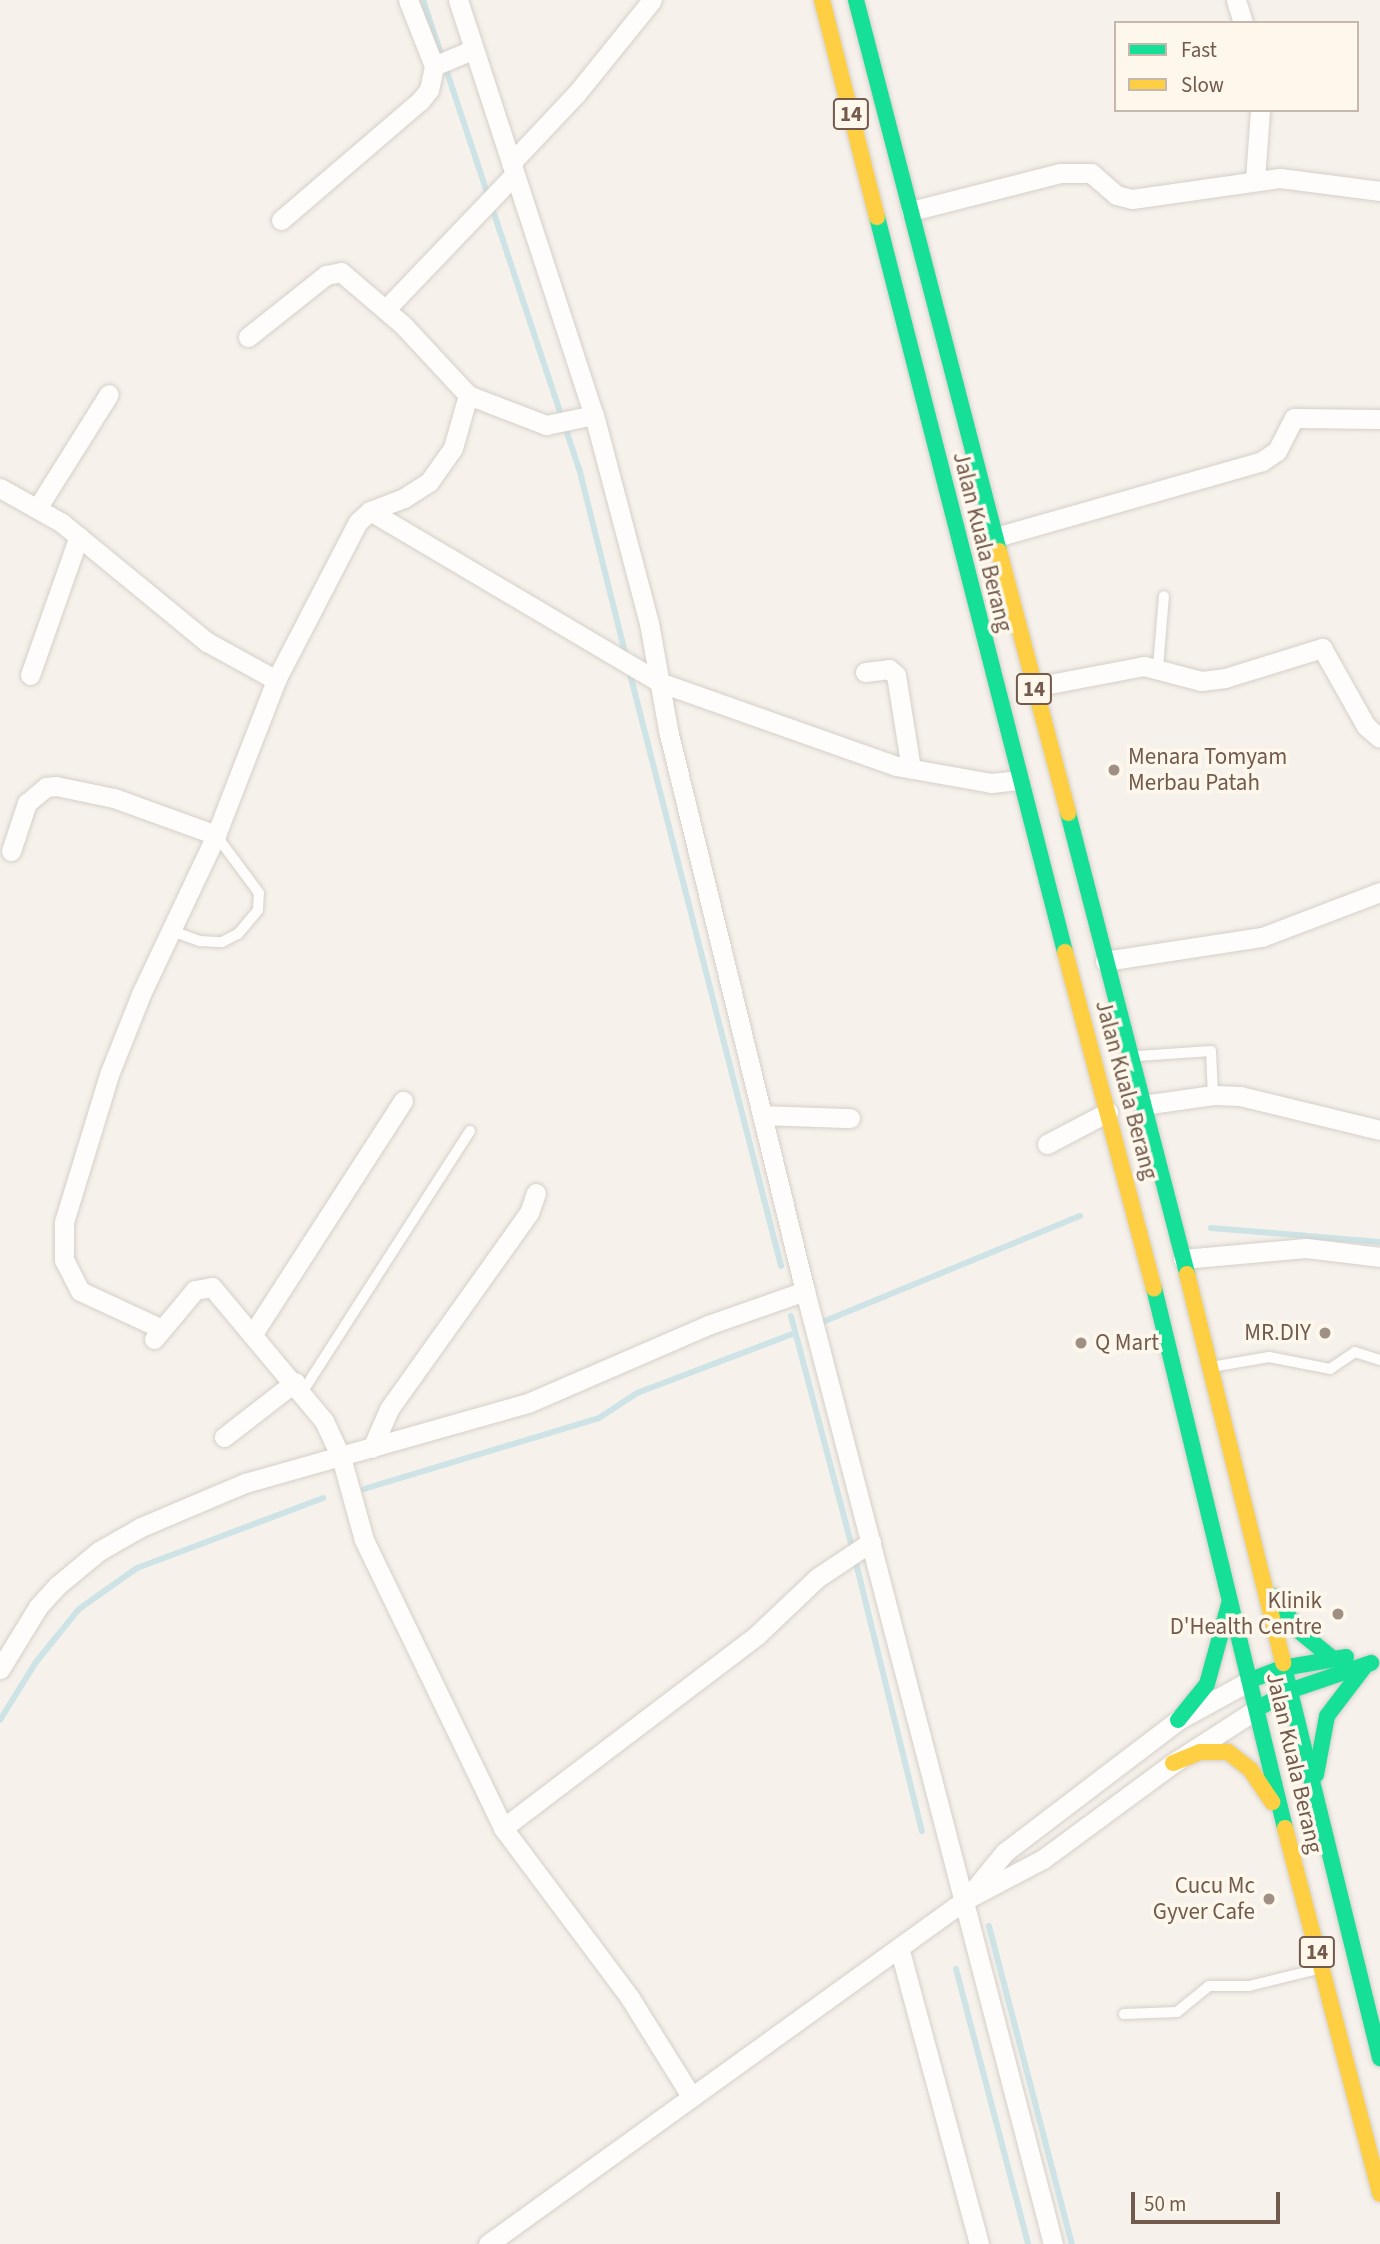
<!DOCTYPE html>
<html>
<head>
<meta charset="utf-8">
<style>
	body { margin:0 }
	#map { position:relative; width:1380px; height:2244px; overflow:hidden; background:#f6f2eb; font-family:"Source Sans 3",sans-serif }
	div>[style] { position:absolute }
	.stream>* { height:6px; margin:-3px; padding:0 3px; transform-origin:3px; border-radius:3px; background:#cde3e5 }
	.roads { filter:drop-shadow(0 0 2px #d5cfc9) drop-shadow(0 0 2px #d5cfc9) }
	.lane>* { height:10px; margin:-5px; padding:0 5px; transform-origin:5px; border-radius:5px; background:#fefdfc }
	.street>* { height:19px; margin:-9.5px; padding:0 9.5px; transform-origin:9.5px; border-radius:9.5px; background:#fefdfc }
	.fast>* { height:16px; margin:-8px; padding:0 8px; transform-origin:8px; border-radius:8px; background:#16e098 }
	.slow>* { height:16px; margin:-8px; padding:0 8px; transform-origin:8px; border-radius:8px; background:#ffcf43 }
	.dots>* { width:19px; height:19px; translate:-50% -50%; box-sizing:border-box; border:4px solid #fef7ec; border-radius:50% }
	span { translate:-50% -50%; white-space:nowrap; text-align:center; line-height:1.15; -webkit-text-stroke:7px #fef7ec; paint-order:stroke }
	.shield-label span { padding:2px 5px; background:#fef7ec; border:2px solid; border-radius:5px; -webkit-text-stroke-width:0 }
	.shield-label { font-size:21px; color:#725a4c; font-weight:700 }
	.street-label { font-size:23px; color:#725a4c }
	.poi-label { font-size:23px; color:#725a4c }
	.left { translate:0 -50%; text-align:left }
	.right { translate:-100% -50%; text-align:right }
	.legend { position:absolute; left:1114px; top:21px; width:245px; height:91px; box-sizing:border-box; background:#fef7ec; border:2px solid #c6b8ac; margin:0; padding:9px 12px; list-style:none; font-size:21px; color:#725a4c }
	.legend li { display:flex; align-items:center; gap:14px; height:35px }
	.legend b { width:35px; border:2px solid #c6b8ac }
	.scale { position:absolute; left:1131px; top:2192px; width:149px; height:32px; box-sizing:border-box; border:4px solid #725a4c; border-top:0; padding-left:9px; font-size:21px; line-height:24px; white-space:nowrap; color:#725a4c; -webkit-text-stroke:5px #fef7ec; paint-order:stroke }
</style>
</head>
<body>
<div id="map">
	<div class="stream">
		<i style="left:423px;top:0;width:493px;rotate:71.6deg"></i>
		<i style="left:579px;top:468px;width:194px;rotate:76deg"></i>
		<i style="left:629px;top:670px;width:615px;rotate:75.69deg"></i>
		<i style="left:1211px;top:1228px;width:170px;rotate:4.7deg"></i>
		<i style="left:791px;top:1316px;width:235px;rotate:75.2deg"></i>
		<i style="left:825px;top:1321px;width:276px;rotate:-22.4deg"></i>
		<i style="left:364px;top:1489px;width:245px;rotate:-16.8deg"></i>
		<i style="left:599px;top:1418px;width:45px;rotate:-33.3deg"></i>
		<i style="left:637px;top:1393px;width:169px;rotate:-20.8deg"></i>
		<i style="left:856px;top:1563px;width:276px;rotate:76.2deg"></i>
		<i style="left:0;top:1720px;width:68px;rotate:-58.2deg"></i>
		<i style="left:36px;top:1662px;width:68px;rotate:-50.9deg"></i>
		<i style="left:79px;top:1609px;width:71px;rotate:-35.3deg"></i>
		<i style="left:137px;top:1568px;width:199px;rotate:-20.6deg"></i>
		<i style="left:989px;top:1926px;width:329px;rotate:75.4deg"></i>
		<i style="left:956px;top:1969px;width:284px;rotate:75.3deg"></i>
	</div>
	<div class="roads">
		<div class="lane">
			<i style="left:1158px;top:667px;width:71px;rotate:-85.2deg"></i>
			<i style="left:172px;top:931px;width:30px;rotate:20deg"></i>
			<i style="left:200px;top:941px;width:22px;rotate:3deg"></i>
			<i style="left:222px;top:942px;width:18px;rotate:-27deg"></i>
			<i style="left:238px;top:934px;width:31px;rotate:-50deg"></i>
			<i style="left:258px;top:910px;width:17px;rotate:-87deg"></i>
			<i style="left:259px;top:893px;width:72px;rotate:-126.6deg"></i>
			<i style="left:1138px;top:1056px;width:73px;rotate:-3.9deg"></i>
			<i style="left:1211px;top:1051px;width:44px;rotate:87.4deg"></i>
			<i style="left:1217px;top:1366px;width:53px;rotate:-9.8deg"></i>
			<i style="left:1269px;top:1357px;width:62px;rotate:11.1deg"></i>
			<i style="left:1330px;top:1369px;width:30px;rotate:-34deg"></i>
			<i style="left:1355px;top:1352px;width:26px;rotate:18deg"></i>
			<i style="left:303px;top:1391px;width:309px;rotate:-57.3deg"></i>
			<i style="left:1124px;top:2014px;width:53px;rotate:-2.2deg"></i>
			<i style="left:1177px;top:2012px;width:41px;rotate:-39.1deg"></i>
			<i style="left:1209px;top:1986px;width:40px"></i>
			<i style="left:1249px;top:1986px;width:67px;rotate:-13.8deg"></i>
		</div>
		<div class="street">
			<i style="left:408px;top:0;width:71px;rotate:68.5deg"></i>
			<i style="left:434px;top:66px;width:43px;rotate:-23deg"></i>
			<i style="left:458px;top:0;width:437px;rotate:71.9deg"></i>
			<i style="left:594px;top:415px;width:215px;rotate:75.2deg"></i>
			<i style="left:649px;top:623px;width:109px;rotate:79.9deg"></i>
			<i style="left:668px;top:730px;width:577px;rotate:76.28deg"></i>
			<i style="left:805px;top:1291px;width:985px;rotate:75.41deg"></i>
			<i style="left:1236px;top:0;width:24px;rotate:73deg"></i>
			<i style="left:511px;top:163px;width:96px;rotate:-46.7deg"></i>
			<i style="left:577px;top:93px;width:119px;rotate:-51.1deg"></i>
			<i style="left:1255px;top:180px;width:70px;rotate:-85.9deg"></i>
			<i style="left:911px;top:211px;width:154px;rotate:-14.3deg"></i>
			<i style="left:1060px;top:173px;width:31px"></i>
			<i style="left:1091px;top:173px;width:33px;rotate:41deg"></i>
			<i style="left:1116px;top:195px;width:16px;rotate:14deg"></i>
			<i style="left:1132px;top:199px;width:149px;rotate:-8.1deg"></i>
			<i style="left:1280px;top:178px;width:101px;rotate:7.4deg"></i>
			<i style="left:281px;top:220px;width:183px;rotate:-40.6deg"></i>
			<i style="left:420px;top:101px;width:14px;rotate:-51deg"></i>
			<i style="left:429px;top:90px;width:25px;rotate:-78deg"></i>
			<i style="left:386px;top:309px;width:185px;rotate:-46.3deg"></i>
			<i style="left:248px;top:337px;width:100px;rotate:-38.5deg"></i>
			<i style="left:326px;top:275px;width:15px;rotate:-11deg"></i>
			<i style="left:341px;top:272px;width:82px;rotate:40.5deg"></i>
			<i style="left:403px;top:325px;width:96px;rotate:47.1deg"></i>
			<i style="left:0;top:488px;width:71px;rotate:29.4deg"></i>
			<i style="left:62px;top:523px;width:188px;rotate:39.4deg"></i>
			<i style="left:207px;top:642px;width:79px;rotate:28.8deg"></i>
			<i style="left:38px;top:507px;width:133px;rotate:-57.9deg"></i>
			<i style="left:370px;top:511px;width:336px;rotate:30.6deg"></i>
			<i style="left:659px;top:682px;width:251px;rotate:19.5deg"></i>
			<i style="left:896px;top:766px;width:97px;rotate:10.1deg"></i>
			<i style="left:991px;top:783px;width:28px;rotate:-6deg"></i>
			<i style="left:996px;top:537px;width:277px;rotate:-15.9deg"></i>
			<i style="left:1262px;top:461px;width:18px;rotate:-34deg"></i>
			<i style="left:1277px;top:451px;width:37px;rotate:-63deg"></i>
			<i style="left:1294px;top:418px;width:86px;rotate:0.7deg"></i>
			<i style="left:865px;top:672px;width:24px;rotate:-7deg"></i>
			<i style="left:889px;top:669px;width:9px;rotate:41deg"></i>
			<i style="left:896px;top:675px;width:95px;rotate:80.9deg"></i>
			<i style="left:30px;top:675px;width:147px;rotate:-70.6deg"></i>
			<i style="left:1034px;top:687px;width:112px;rotate:-10.8deg"></i>
			<i style="left:1144px;top:666px;width:59px;rotate:14.7deg"></i>
			<i style="left:1201px;top:681px;width:24px;rotate:-7deg"></i>
			<i style="left:1225px;top:678px;width:102px;rotate:-17.2deg"></i>
			<i style="left:1322px;top:648px;width:90px;rotate:60.6deg"></i>
			<i style="left:1366px;top:726px;width:18px;rotate:41deg"></i>
			<i style="left:11px;top:851px;width:51px;rotate:-71.6deg"></i>
			<i style="left:27px;top:803px;width:25px;rotate:-40deg"></i>
			<i style="left:46px;top:787px;width:10px;rotate:-6deg"></i>
			<i style="left:56px;top:786px;width:59px;rotate:11.7deg"></i>
			<i style="left:114px;top:798px;width:109px;rotate:19.9deg"></i>
			<i style="left:1105px;top:961px;width:159px;rotate:-8.7deg"></i>
			<i style="left:1262px;top:937px;width:126px;rotate:-20.9deg"></i>
			<i style="left:1143px;top:1105px;width:71px;rotate:-8.1deg"></i>
			<i style="left:1213px;top:1095px;width:27px;rotate:2deg"></i>
			<i style="left:1240px;top:1096px;width:144px;rotate:13.7deg"></i>
			<i style="left:762px;top:1115px;width:88px;rotate:2deg"></i>
			<i style="left:1047px;top:1144px;width:69px;rotate:-27.7deg"></i>
			<i style="left:1183px;top:1259px;width:123px;rotate:-5.1deg"></i>
			<i style="left:1306px;top:1248px;width:75px;rotate:6.9deg"></i>
			<i style="left:162px;top:1329px;width:90px;rotate:-155.1deg"></i>
			<i style="left:80px;top:1291px;width:35px;rotate:-117deg"></i>
			<i style="left:64px;top:1260px;width:38px;rotate:-90deg"></i>
			<i style="left:64px;top:1222px;width:157px;rotate:-73deg"></i>
			<i style="left:110px;top:1072px;width:84px;rotate:-68.3deg"></i>
			<i style="left:141px;top:994px;width:176px;rotate:-64.7deg"></i>
			<i style="left:216px;top:835px;width:166px;rotate:-68.8deg"></i>
			<i style="left:276px;top:680px;width:178px;rotate:-62.6deg"></i>
			<i style="left:358px;top:522px;width:16px;rotate:-43deg"></i>
			<i style="left:370px;top:511px;width:36px;rotate:-21deg"></i>
			<i style="left:404px;top:498px;width:30px;rotate:-33deg"></i>
			<i style="left:429px;top:482px;width:42px;rotate:-54.8deg"></i>
			<i style="left:453px;top:448px;width:55px;rotate:-74.2deg"></i>
			<i style="left:468px;top:395px;width:84px;rotate:21deg"></i>
			<i style="left:546px;top:425px;width:49px;rotate:-11.8deg"></i>
			<i style="left:254px;top:1332px;width:275px;rotate:-57.2deg"></i>
			<i style="left:154px;top:1339px;width:64px;rotate:-50.1deg"></i>
			<i style="left:195px;top:1290px;width:17px;rotate:-10deg"></i>
			<i style="left:212px;top:1287px;width:175px;rotate:50.1deg"></i>
			<i style="left:324px;top:1421px;width:40px;rotate:65deg"></i>
			<i style="left:341px;top:1457px;width:86px;rotate:74.5deg"></i>
			<i style="left:364px;top:1540px;width:320px;rotate:64.2deg"></i>
			<i style="left:503px;top:1828px;width:212px;rotate:53.2deg"></i>
			<i style="left:630px;top:1998px;width:115px;rotate:58.1deg"></i>
			<i style="left:224px;top:1437px;width:90px;rotate:-37.8deg"></i>
			<i style="left:372px;top:1448px;width:43px;rotate:-66.4deg"></i>
			<i style="left:389px;top:1409px;width:241px;rotate:-54.5deg"></i>
			<i style="left:529px;top:1213px;width:21px;rotate:-71deg"></i>
			<i style="left:0;top:1669px;width:73px;rotate:-58.5deg"></i>
			<i style="left:38px;top:1607px;width:30px;rotate:-48deg"></i>
			<i style="left:58px;top:1585px;width:53px;rotate:-39.7deg"></i>
			<i style="left:99px;top:1551px;width:48px;rotate:-29.7deg"></i>
			<i style="left:141px;top:1527px;width:113px;rotate:-22.9deg"></i>
			<i style="left:245px;top:1483px;width:294px;rotate:-15.8deg"></i>
			<i style="left:528px;top:1403px;width:196px;rotate:-23.4deg"></i>
			<i style="left:708px;top:1325px;width:103px;rotate:-19.3deg"></i>
			<i style="left:503px;top:1828px;width:319px;rotate:-37.2deg"></i>
			<i style="left:757px;top:1635px;width:83px;rotate:-43.5deg"></i>
			<i style="left:817px;top:1578px;width:65px;rotate:-33.7deg"></i>
			<i style="left:972px;top:1892px;width:52px;rotate:-50.5deg"></i>
			<i style="left:1005px;top:1852px;width:218px;rotate:-37.3deg"></i>
			<i style="left:1178px;top:1720px;width:83px;rotate:-28.7deg"></i>
			<i style="left:900px;top:1951px;width:303px;rotate:74.9deg"></i>
			<i style="left:488px;top:2244px;width:588px;rotate:-35.8deg"></i>
			<i style="left:965px;top:1900px;width:88px;rotate:-27.7deg"></i>
			<i style="left:1043px;top:1859px;width:162px;rotate:-36.4deg"></i>
			<i style="left:1173px;top:1763px;width:100px;rotate:-32.7deg"></i>
		</div>
		<div class="fast">
			<i style="left:856px;top:0;width:569px;rotate:75.45deg"></i>
			<i style="left:877px;top:217px;width:759px;rotate:75.65deg"></i>
			<i style="left:1068px;top:813px;width:476px;rotate:75.5deg"></i>
			<i style="left:1154px;top:1288px;width:556px;rotate:76.36deg"></i>
			<i style="left:1274px;top:1596px;width:43px;rotate:54.5deg"></i>
			<i style="left:1299px;top:1631px;width:43px;rotate:39.3deg"></i>
			<i style="left:1283px;top:1663px;width:407px;rotate:76.2deg"></i>
			<i style="left:1251px;top:1680px;width:34px;rotate:-21deg"></i>
			<i style="left:1283px;top:1668px;width:64px;rotate:-9.9deg"></i>
			<i style="left:1257px;top:1709px;width:37px;rotate:-29deg"></i>
			<i style="left:1289px;top:1691px;width:87px;rotate:-18.9deg"></i>
			<i style="left:1178px;top:1720px;width:46px;rotate:-51.1deg"></i>
			<i style="left:1207px;top:1684px;width:83px;rotate:-74.6deg"></i>
			<i style="left:1316px;top:1775px;width:60px;rotate:-79.4deg"></i>
			<i style="left:1327px;top:1716px;width:63px;rotate:-52.8deg"></i>
		</div>
		<div class="slow">
			<i style="left:822px;top:0;width:224px;rotate:75.8deg"></i>
			<i style="left:999px;top:551px;width:271px;rotate:75.2deg"></i>
			<i style="left:1065px;top:952px;width:348px;rotate:75.2deg"></i>
			<i style="left:1187px;top:1274px;width:401px;rotate:76.1deg"></i>
			<i style="left:1173px;top:1763px;width:29px;rotate:-22deg"></i>
			<i style="left:1200px;top:1752px;width:28px"></i>
			<i style="left:1228px;top:1752px;width:28px;rotate:38deg"></i>
			<i style="left:1250px;top:1769px;width:40px;rotate:56deg"></i>
			<i style="left:1285px;top:1828px;width:378px;rotate:75.4deg"></i>
		</div>
	</div>
	<div class="dots">
		<i style="left:1114px;top:770px;background:#a08f84"></i>
		<i style="left:1325px;top:1333px;background:#a08f84"></i>
		<i style="left:1081px;top:1343px;background:#a08f84"></i>
		<i style="left:1338px;top:1614px;background:#a08f84"></i>
		<i style="left:1269px;top:1899px;background:#a08f84"></i>
	</div>
	<div class="shield-label">
		<span style="left:851px;top:114px">14</span>
		<span style="left:1034px;top:689px">14</span>
		<span style="left:1317px;top:1952px">14</span>
	</div>
	<div class="street-label">
		<span style="left:982px;top:542px;rotate:76deg">Jalan Kuala Berang</span>
		<span style="left:1126px;top:1090px;rotate:75deg">Jalan Kuala Berang</span>
		<span style="left:1294px;top:1763px;rotate:77deg">Jalan Kuala Berang</span>
	</div>
	<div class="poi-label">
		<span class="left" style="left:1128px;top:770px">Menara Tomyam<br>Merbau Patah</span>
		<span class="right" style="left:1311px;top:1333px">MR.DIY</span>
		<span class="left" style="left:1095px;top:1343px">Q Mart</span>
		<span class="right" style="left:1322px;top:1614px">Klinik<br>D'Health Centre</span>
		<span class="right" style="left:1255px;top:1899px">Cucu Mc<br>Gyver Cafe</span>
	</div>
	<ul class="legend">
	<li><b style="height:9px;background:#16e098"></b>Fast</li>
	<li><b style="height:9px;background:#ffcf43"></b>Slow</li>
	</ul>
	<div class="scale">50 m</div>
</div>
</body>
</html>
